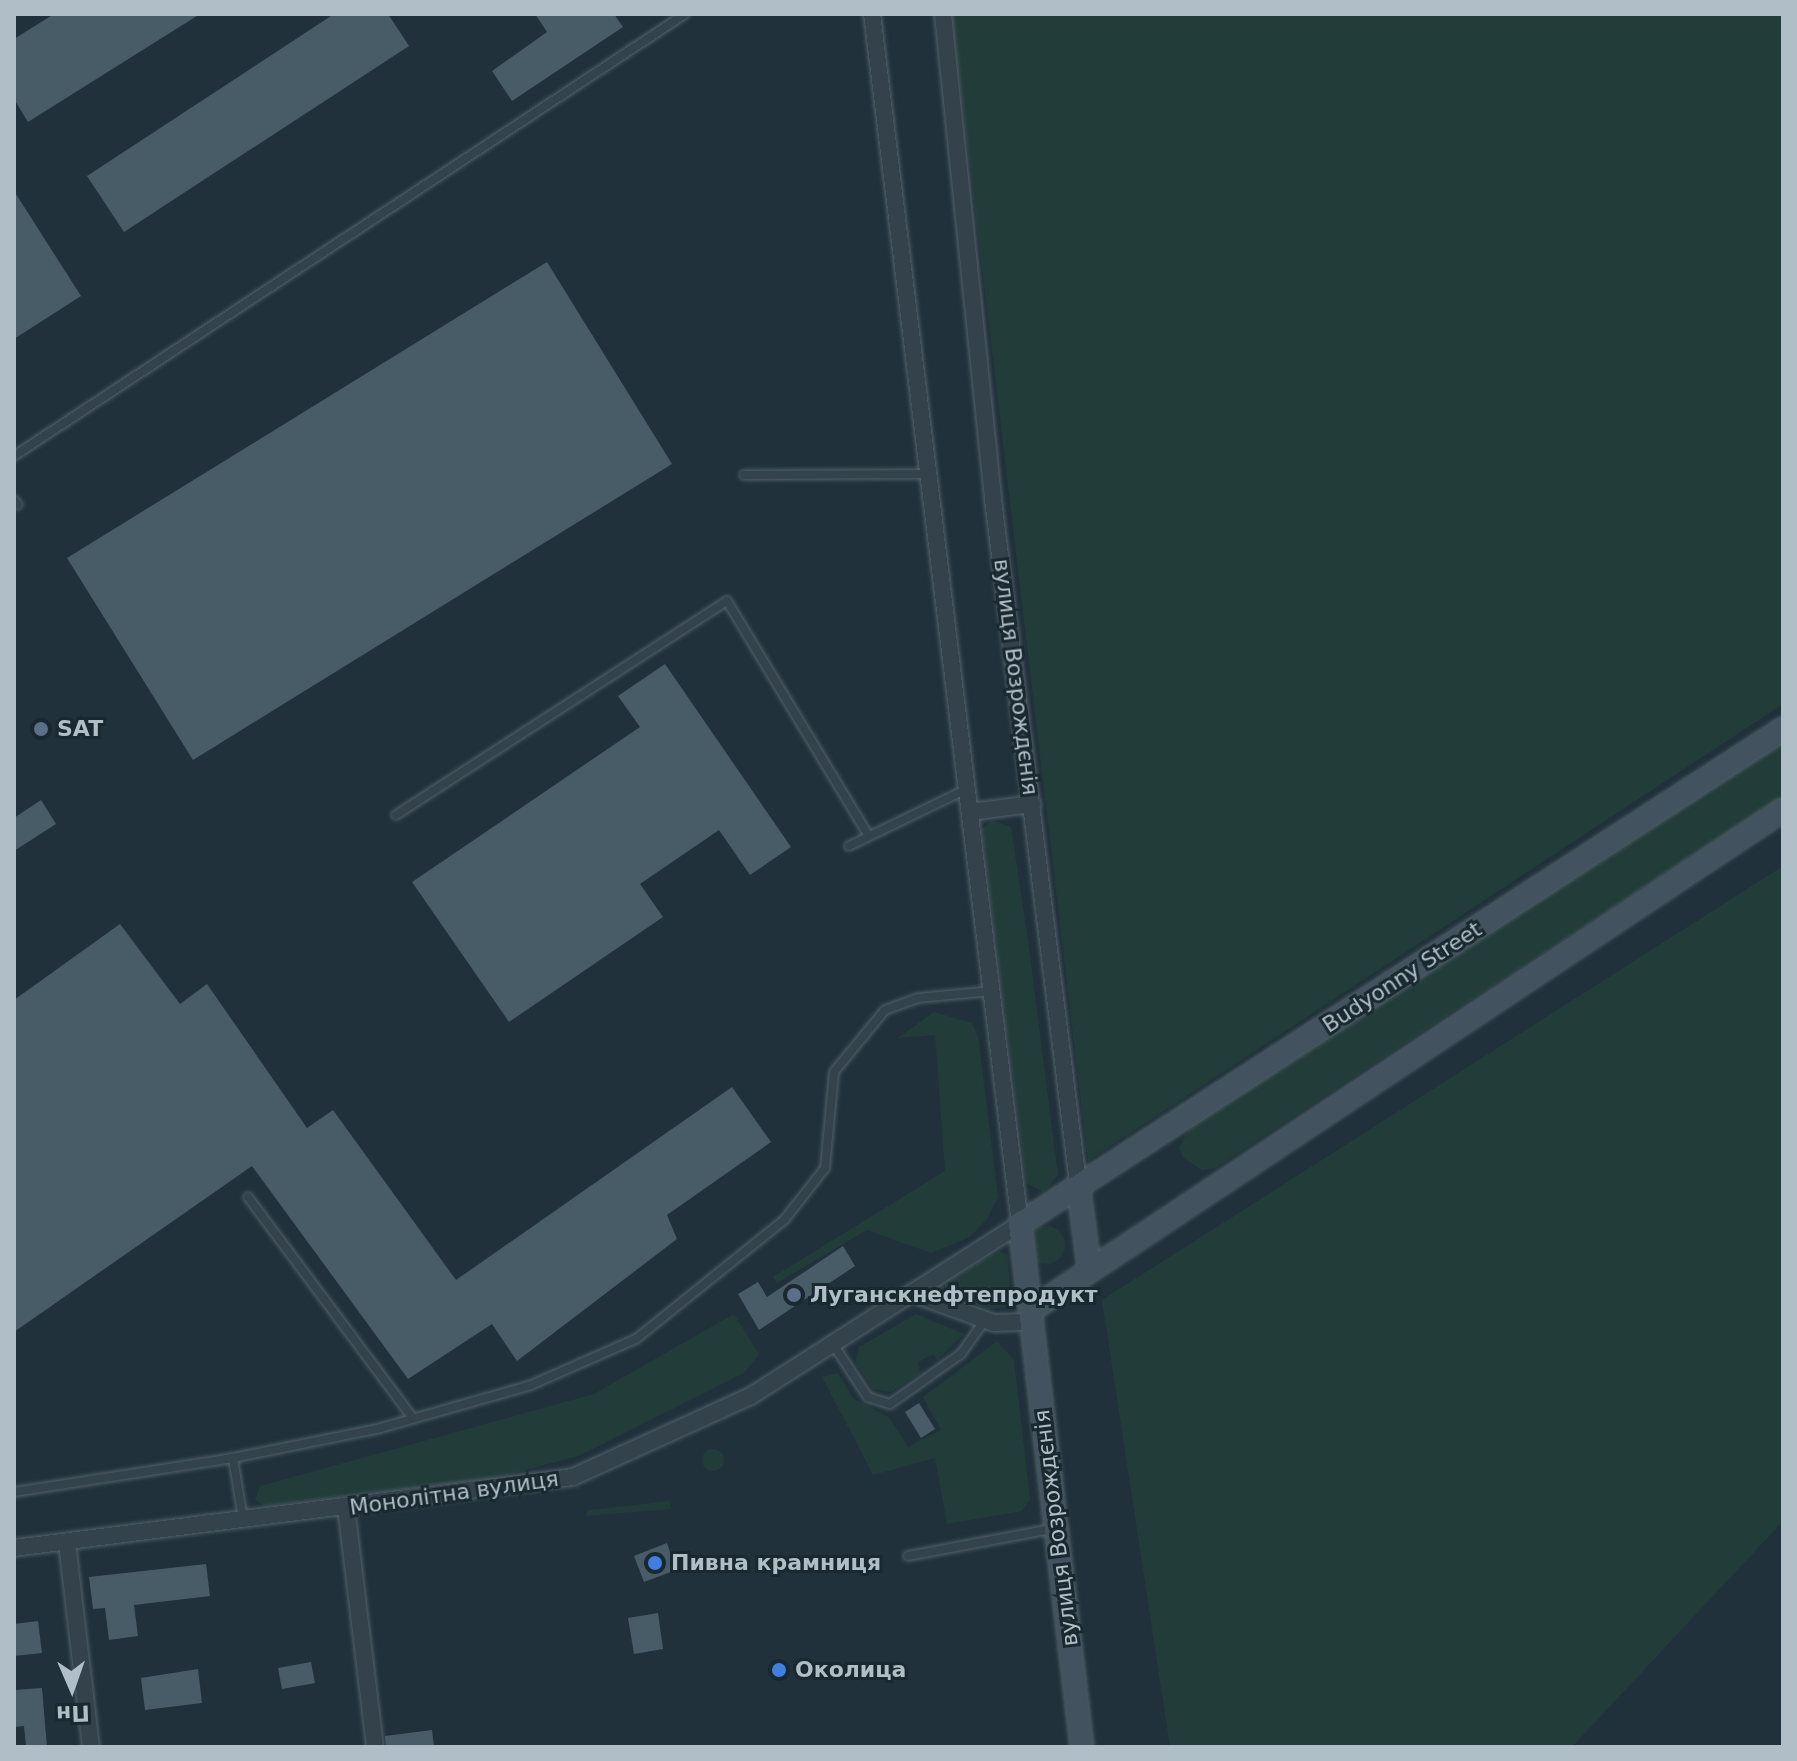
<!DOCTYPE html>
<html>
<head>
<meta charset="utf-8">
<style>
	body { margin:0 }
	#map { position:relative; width:1797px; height:1761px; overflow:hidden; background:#20313b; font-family:"DejaVu Sans",sans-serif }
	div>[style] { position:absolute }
	.green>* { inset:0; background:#223c3a }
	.round { border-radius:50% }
	.building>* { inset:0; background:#485c67 }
	.roads { filter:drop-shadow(0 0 2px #526169) drop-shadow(0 0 2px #526169) }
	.service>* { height:8px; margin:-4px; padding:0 4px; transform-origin:4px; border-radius:4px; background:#34434b }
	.minor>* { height:16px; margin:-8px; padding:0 8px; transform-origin:8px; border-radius:8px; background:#34434b }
	.secondary>* { height:22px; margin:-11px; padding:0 11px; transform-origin:11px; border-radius:11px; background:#42535f }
	.dots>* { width:22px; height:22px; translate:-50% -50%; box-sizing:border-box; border:4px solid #1a2830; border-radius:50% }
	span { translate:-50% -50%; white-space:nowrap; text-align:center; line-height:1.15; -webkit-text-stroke:6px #1a2830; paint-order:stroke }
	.street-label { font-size:22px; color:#afbec7 }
	.poi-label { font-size:22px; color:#afbec7; font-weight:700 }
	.left { translate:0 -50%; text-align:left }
	.frame { position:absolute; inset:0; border:16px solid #afbec7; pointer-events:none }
	.north { position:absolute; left:32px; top:1649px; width:80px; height:80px; -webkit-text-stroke:6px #1a2830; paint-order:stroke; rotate:178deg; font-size:22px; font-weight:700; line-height:32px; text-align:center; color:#afbec7 }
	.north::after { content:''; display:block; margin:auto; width:28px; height:36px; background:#afbec7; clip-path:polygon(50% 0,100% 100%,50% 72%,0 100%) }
</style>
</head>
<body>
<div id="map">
	<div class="green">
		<i style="clip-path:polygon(952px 14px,1783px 14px,1783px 704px,1088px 1161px)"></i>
		<i style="clip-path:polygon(1783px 741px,1783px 796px,1215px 1168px,1202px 1170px,1183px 1158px,1179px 1147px,1193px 1122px)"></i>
		<i style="clip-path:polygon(992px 820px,1011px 827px,1028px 940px,1058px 1175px,1044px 1192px,1026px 1183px,982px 829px)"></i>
		<i style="clip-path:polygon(1783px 866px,1783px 1521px,1572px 1747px,1170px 1747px,1102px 1300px)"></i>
		<i style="clip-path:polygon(934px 1012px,972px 1023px,978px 1036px,998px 1197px,987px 1219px,970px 1237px,931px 1253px,867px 1230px,777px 1283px,773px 1277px,945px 1171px,935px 1035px,898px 1038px)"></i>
		<i class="round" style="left:1027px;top:1226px;width:38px;height:38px"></i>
		<i style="clip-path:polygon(999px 1251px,1007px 1254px,1012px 1307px,988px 1309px,932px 1289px)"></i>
		<i style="clip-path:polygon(734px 1314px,759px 1354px,744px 1373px,581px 1455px,496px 1478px,264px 1506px,255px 1500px,260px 1486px,594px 1394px)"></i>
		<i style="clip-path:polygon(916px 1314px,964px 1334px,937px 1360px,933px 1354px,918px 1362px,920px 1373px,891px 1392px,873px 1389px,855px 1362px,859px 1347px)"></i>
		<i style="clip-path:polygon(997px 1341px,1014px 1360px,1030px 1499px,1022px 1511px,947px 1524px,935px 1458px,873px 1475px,822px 1377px,838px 1373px,854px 1399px,889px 1417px,908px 1447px,941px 1430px,923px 1397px)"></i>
		<i class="round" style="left:702px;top:1449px;width:22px;height:22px"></i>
		<i style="clip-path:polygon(670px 1501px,671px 1509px,585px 1516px,589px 1510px)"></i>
	</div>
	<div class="building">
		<i style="clip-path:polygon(54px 14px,200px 14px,28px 122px,14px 99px,14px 39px)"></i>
		<i style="clip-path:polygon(334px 14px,388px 14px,409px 46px,124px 232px,87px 176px)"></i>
		<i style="clip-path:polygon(535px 14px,614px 14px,623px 27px,512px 101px,492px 71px,547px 32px)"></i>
		<i style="clip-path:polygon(14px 191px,81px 296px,14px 339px)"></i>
		<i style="clip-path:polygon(547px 262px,672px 464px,193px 760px,67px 558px)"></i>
		<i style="clip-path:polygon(665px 664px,791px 847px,750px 875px,719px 830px,640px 884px,663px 917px,509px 1022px,412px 882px,640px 727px,618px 696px)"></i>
		<i style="clip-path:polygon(41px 800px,56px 824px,14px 851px,14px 818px)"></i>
		<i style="clip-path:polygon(120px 924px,180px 1004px,207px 984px,307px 1128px,333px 1110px,456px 1280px,732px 1087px,771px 1142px,667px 1215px,677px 1239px,517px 1361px,492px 1324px,408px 1379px,252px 1166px,14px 1332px,14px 1000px)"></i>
		<i style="clip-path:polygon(843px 1246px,855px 1266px,759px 1330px,738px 1294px,758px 1282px,767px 1297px)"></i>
		<i style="clip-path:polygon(919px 1403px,935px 1429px,921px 1438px,905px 1412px)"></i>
		<i style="clip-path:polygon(667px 1543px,676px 1570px,644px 1582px,634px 1556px)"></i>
		<i style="clip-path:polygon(206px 1564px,210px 1596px,134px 1605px,138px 1636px,109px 1640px,105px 1608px,93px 1609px,89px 1577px)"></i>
		<i style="clip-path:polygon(658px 1613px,663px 1649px,634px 1654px,628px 1618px)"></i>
		<i style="clip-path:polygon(38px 1621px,42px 1653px,14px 1656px,14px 1624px)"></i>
		<i style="clip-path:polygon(311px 1662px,315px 1683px,282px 1689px,278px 1668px)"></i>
		<i style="clip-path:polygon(198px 1669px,202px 1703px,145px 1710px,141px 1678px)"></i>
		<i style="clip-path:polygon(42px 1688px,47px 1747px,26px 1747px,24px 1726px,14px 1727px,14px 1690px)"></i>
		<i style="clip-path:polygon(432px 1730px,434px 1747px,386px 1747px,385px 1736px)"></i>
	</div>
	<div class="roads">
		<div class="service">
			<i style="left:14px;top:456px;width:803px;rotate:-33.37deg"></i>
			<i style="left:744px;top:475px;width:182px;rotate:-0.3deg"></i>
			<i style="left:14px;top:500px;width:6px;rotate:51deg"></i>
			<i style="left:396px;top:815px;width:394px;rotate:-32.9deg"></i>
			<i style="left:727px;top:601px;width:273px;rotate:58.9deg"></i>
			<i style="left:849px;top:846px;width:131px;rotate:-25.8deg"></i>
			<i style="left:248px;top:1197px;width:276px;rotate:53.3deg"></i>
			<i style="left:833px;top:1344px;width:64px;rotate:56.6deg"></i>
			<i style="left:868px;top:1397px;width:23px;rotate:18deg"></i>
			<i style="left:890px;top:1404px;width:87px;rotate:-35.2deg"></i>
			<i style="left:961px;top:1354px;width:42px;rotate:-54.8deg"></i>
			<i style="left:14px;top:1492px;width:222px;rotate:-8.8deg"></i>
			<i style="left:243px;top:1519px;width:62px;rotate:-99.3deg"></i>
			<i style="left:233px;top:1458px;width:147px;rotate:-11.4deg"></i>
			<i style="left:377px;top:1429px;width:160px;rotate:-15.9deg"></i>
			<i style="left:531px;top:1385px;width:115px;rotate:-23.7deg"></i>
			<i style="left:636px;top:1339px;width:191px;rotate:-38.8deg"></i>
			<i style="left:785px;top:1219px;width:65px;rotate:-51.9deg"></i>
			<i style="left:825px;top:1168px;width:96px;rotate:-84.6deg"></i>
			<i style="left:834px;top:1072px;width:80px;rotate:-50.6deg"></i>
			<i style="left:885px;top:1010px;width:35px;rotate:-20deg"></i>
			<i style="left:918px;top:998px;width:74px;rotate:-5.4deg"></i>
			<i style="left:908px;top:1556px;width:151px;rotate:-10.7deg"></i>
		</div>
		<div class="minor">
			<i style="left:943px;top:14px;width:488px;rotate:84.1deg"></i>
			<i style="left:993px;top:499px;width:696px;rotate:82.91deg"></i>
			<i style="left:971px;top:812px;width:62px;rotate:-7.5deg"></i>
			<i style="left:911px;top:1293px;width:88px;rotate:19.9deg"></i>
			<i style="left:994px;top:1323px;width:38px;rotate:-2deg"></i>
			<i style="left:346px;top:1507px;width:242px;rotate:83.1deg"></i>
			<i style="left:67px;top:1543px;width:205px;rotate:83.3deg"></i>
			<i style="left:14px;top:1548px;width:563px;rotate:-7.24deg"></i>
			<i style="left:573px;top:1477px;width:196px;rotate:-24.5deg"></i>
			<i style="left:751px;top:1396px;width:319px;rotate:-32.6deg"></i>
			<i style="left:1020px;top:1224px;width:1219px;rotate:-96.97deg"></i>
		</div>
		<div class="secondary">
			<i style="left:1079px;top:1190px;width:78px;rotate:82.6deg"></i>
			<i style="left:1031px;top:1310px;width:903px;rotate:-33.62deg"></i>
			<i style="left:1082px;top:1747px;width:527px;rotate:-96.76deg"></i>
			<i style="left:1020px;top:1224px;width:910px;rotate:-32.97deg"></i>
		</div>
	</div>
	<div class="dots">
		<i style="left:41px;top:729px;background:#5c6f8a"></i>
		<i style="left:794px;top:1295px;background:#5c6f8a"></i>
		<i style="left:655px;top:1563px;background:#3f7fe0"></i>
		<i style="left:779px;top:1670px;background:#3f7fe0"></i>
	</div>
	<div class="street-label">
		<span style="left:1016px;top:677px;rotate:83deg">вулиця Возрождєнія</span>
		<span style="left:1402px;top:977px;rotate:-33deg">Budyonny Street</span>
		<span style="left:454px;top:1493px;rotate:-8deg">Монолітна вулиця</span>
		<span style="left:1056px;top:1528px;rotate:-97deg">вулиця Возрождєнія</span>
	</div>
	<div class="poi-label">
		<span class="left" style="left:57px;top:729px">SAT</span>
		<span class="left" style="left:810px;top:1295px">Луганскнефтепродукт</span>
		<span class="left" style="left:671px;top:1563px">Пивна крамниця</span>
		<span class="left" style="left:795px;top:1670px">Околица</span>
	</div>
	<div class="frame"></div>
	<div class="north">Пн</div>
</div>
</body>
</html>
